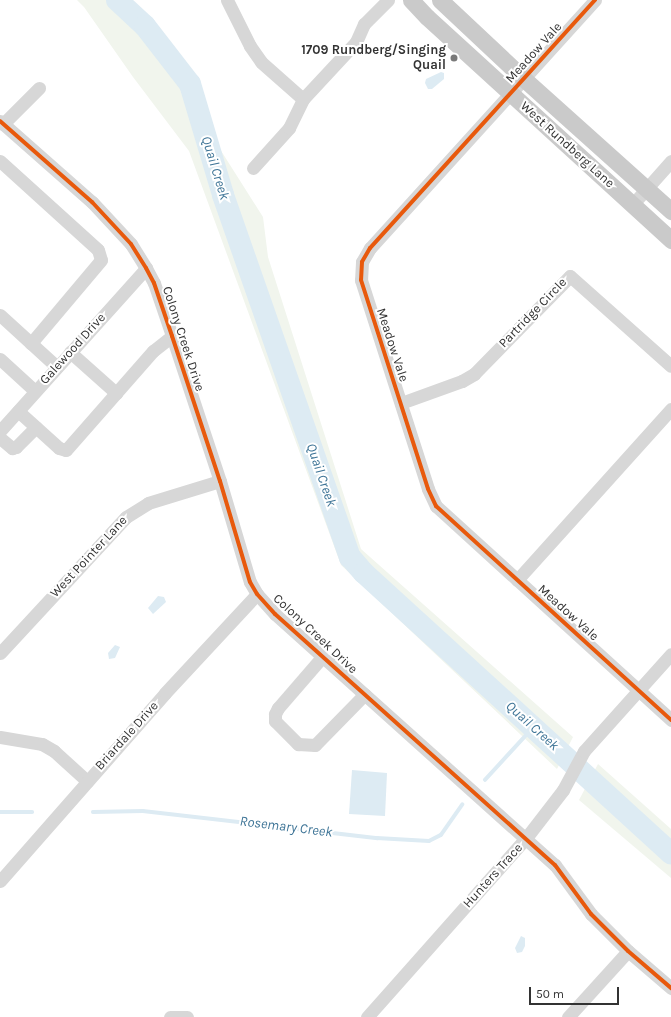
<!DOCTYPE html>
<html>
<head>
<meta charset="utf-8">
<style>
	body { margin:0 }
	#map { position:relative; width:671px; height:1017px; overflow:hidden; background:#fff; font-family:Karla,sans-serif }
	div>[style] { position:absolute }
	.green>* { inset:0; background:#f1f5ed }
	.water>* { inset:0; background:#ddebf3 }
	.stream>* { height:3.5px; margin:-1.75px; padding:0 1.75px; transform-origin:1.75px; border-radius:1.75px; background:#ddebf3 }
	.river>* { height:22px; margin:-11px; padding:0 11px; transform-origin:11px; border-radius:11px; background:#ddebf3 }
	.minor>* { height:13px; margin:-6.5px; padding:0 6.5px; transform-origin:6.5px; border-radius:6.5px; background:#d7d7d7 }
	.major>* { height:17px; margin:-8.5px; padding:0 8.5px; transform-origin:8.5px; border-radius:8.5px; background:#cacaca }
	.cycleway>* { height:4px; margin:-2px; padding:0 2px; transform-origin:2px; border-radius:2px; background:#e8590c }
	.dots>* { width:11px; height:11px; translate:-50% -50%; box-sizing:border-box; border:2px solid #fff; border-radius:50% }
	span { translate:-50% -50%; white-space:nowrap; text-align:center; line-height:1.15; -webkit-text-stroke:4px #fff; paint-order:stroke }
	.poi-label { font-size:13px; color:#333; font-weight:700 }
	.right { translate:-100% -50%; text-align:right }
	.street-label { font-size:13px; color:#333 }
	.water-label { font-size:14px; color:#3f7597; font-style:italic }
	.scale { position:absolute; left:529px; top:987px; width:90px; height:18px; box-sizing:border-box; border:2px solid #333; border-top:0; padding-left:5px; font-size:12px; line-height:14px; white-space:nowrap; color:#333; -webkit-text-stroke:3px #fff; paint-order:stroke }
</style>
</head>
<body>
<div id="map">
	<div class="green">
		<i style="clip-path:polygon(77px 0,129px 0,188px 68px,218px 146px,263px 217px,268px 257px,361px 549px,573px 737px,557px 769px,341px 565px,189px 151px,133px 77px,84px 7px)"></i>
		<i style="clip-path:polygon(598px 764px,671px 829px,671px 878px,579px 800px)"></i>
	</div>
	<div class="water">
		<i style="clip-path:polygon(441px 72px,444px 73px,444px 79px,432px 89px,428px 89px,425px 83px,426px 79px)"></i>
		<i style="clip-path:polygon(158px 596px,164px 597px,166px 602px,153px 614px,148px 608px)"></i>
		<i style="clip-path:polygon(115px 645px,120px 647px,115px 658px,109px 659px,108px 653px)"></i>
		<i style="clip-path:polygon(352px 770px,387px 773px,385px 816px,349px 814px)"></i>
		<i style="clip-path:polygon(521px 936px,525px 938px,525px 946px,522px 952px,517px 953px,515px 948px)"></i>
	</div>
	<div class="stream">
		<i style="left:485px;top:780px;width:64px;rotate:-47.5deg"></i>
		<i style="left:528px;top:733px;width:9px;rotate:-18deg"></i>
		<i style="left:0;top:812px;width:32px"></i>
		<i style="left:93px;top:812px;width:50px;rotate:-1.1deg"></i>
		<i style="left:143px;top:811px;width:236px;rotate:6.6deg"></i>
		<i style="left:377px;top:838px;width:52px;rotate:3.3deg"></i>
		<i style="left:429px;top:841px;width:13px;rotate:-27deg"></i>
		<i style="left:441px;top:835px;width:37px;rotate:-55deg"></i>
	</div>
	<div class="river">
		<i style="left:117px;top:0;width:38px;rotate:43deg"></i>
		<i style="left:145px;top:26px;width:73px;rotate:52.2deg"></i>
		<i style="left:190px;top:84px;width:116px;rotate:73.4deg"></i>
		<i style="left:223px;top:195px;width:384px;rotate:70.7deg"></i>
		<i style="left:350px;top:557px;width:21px;rotate:49deg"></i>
		<i style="left:364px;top:573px;width:416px;rotate:42.4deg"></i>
	</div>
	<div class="minor">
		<i style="left:227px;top:0;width:51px;rotate:63.4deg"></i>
		<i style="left:250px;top:46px;width:19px;rotate:55deg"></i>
		<i style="left:261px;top:62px;width:56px;rotate:41.4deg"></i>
		<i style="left:595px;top:0;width:335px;rotate:132.2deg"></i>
		<i style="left:370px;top:248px;width:16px;rotate:120deg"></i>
		<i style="left:362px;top:262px;width:18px;rotate:93deg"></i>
		<i style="left:361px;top:280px;width:219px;rotate:72.2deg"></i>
		<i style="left:428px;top:489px;width:19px;rotate:65deg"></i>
		<i style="left:436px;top:506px;width:318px;rotate:42.3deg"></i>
		<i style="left:0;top:121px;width:123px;rotate:41.4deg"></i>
		<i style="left:92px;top:202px;width:57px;rotate:47.1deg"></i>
		<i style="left:131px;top:244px;width:28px;rotate:58deg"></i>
		<i style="left:146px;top:268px;width:17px;rotate:62deg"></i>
		<i style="left:154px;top:283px;width:56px;rotate:71.2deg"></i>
		<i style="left:172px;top:336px;width:153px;rotate:71.7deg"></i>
		<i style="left:220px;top:481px;width:105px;rotate:73.5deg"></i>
		<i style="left:250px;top:582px;width:14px;rotate:60deg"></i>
		<i style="left:257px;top:594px;width:27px;rotate:48deg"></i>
		<i style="left:275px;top:614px;width:376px;rotate:41.9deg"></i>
		<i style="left:555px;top:865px;width:61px;rotate:53.7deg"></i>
		<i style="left:591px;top:914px;width:52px;rotate:45deg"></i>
		<i style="left:628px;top:951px;width:57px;rotate:40.7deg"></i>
		<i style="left:3px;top:124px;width:51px;rotate:-45deg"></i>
		<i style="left:0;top:161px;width:132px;rotate:42.2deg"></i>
		<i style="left:98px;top:250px;width:10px;rotate:73deg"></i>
		<i style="left:101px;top:260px;width:109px;rotate:130.1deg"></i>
		<i style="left:253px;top:168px;width:54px;rotate:-48deg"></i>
		<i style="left:289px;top:128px;width:32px;rotate:-64deg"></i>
		<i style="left:303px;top:99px;width:78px;rotate:-47.1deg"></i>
		<i style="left:356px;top:42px;width:20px;rotate:-66deg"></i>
		<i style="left:364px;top:24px;width:34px;rotate:-45deg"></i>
		<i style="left:632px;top:205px;width:59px;rotate:-48.4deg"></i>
		<i style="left:0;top:315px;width:77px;rotate:42.4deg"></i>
		<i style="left:70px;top:352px;width:62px;rotate:41.7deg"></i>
		<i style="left:0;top:359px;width:47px;rotate:42.4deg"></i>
		<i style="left:401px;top:403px;width:65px;rotate:-19.8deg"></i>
		<i style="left:462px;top:381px;width:14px;rotate:-30deg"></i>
		<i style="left:474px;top:374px;width:137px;rotate:-45.6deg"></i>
		<i style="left:570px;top:276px;width:135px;rotate:41.7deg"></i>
		<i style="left:18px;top:411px;width:55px;rotate:42.1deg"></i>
		<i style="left:59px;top:448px;width:7px;rotate:16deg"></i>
		<i style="left:66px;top:450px;width:132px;rotate:-48.7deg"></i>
		<i style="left:153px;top:351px;width:24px;rotate:-38deg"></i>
		<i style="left:0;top:431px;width:219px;rotate:-48.1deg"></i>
		<i style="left:0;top:438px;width:16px;rotate:40deg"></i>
		<i style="left:12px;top:448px;width:4px;rotate:-14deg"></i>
		<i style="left:16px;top:447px;width:28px;rotate:-45deg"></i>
		<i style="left:517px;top:580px;width:230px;rotate:-48deg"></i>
		<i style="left:0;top:653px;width:185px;rotate:-47.2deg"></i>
		<i style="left:126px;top:517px;width:26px;rotate:-32deg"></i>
		<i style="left:148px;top:503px;width:75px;rotate:-17deg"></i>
		<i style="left:323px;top:656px;width:69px;rotate:130.9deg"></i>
		<i style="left:278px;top:708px;width:7px;rotate:117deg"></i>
		<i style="left:275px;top:714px;width:7px;rotate:90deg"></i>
		<i style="left:275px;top:721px;width:33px;rotate:45deg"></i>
		<i style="left:298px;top:744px;width:17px;rotate:3deg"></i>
		<i style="left:315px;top:745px;width:71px;rotate:-45.6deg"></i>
		<i style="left:0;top:737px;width:43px;rotate:9.5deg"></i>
		<i style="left:42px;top:744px;width:14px;rotate:30deg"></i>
		<i style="left:54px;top:751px;width:45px;rotate:42.3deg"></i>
		<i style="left:0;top:881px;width:250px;rotate:-48.7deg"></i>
		<i style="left:165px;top:693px;width:135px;rotate:-47.1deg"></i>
		<i style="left:170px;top:1017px;width:17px"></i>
		<i style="left:367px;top:1017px;width:239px;rotate:-48.4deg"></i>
		<i style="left:526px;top:838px;width:61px;rotate:-52.4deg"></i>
		<i style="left:563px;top:790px;width:44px;rotate:-61.7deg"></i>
		<i style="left:584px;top:751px;width:130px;rotate:-48.1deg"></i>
		<i style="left:568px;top:1017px;width:89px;rotate:-47.7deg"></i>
	</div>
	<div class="major">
		<i style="left:411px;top:0;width:23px;rotate:47deg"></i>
		<i style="left:427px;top:17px;width:331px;rotate:42.4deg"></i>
		<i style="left:440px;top:0;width:115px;rotate:43.2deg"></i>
		<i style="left:524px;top:79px;width:198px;rotate:41.9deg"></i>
	</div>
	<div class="cycleway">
		<i style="left:595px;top:0;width:335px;rotate:132.2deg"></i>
		<i style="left:370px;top:248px;width:16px;rotate:120deg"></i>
		<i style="left:362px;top:262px;width:18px;rotate:93deg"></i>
		<i style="left:361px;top:280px;width:219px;rotate:72.2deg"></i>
		<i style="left:428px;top:489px;width:19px;rotate:65deg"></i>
		<i style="left:436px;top:506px;width:318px;rotate:42.3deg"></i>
		<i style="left:0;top:121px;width:123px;rotate:41.4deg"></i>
		<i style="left:92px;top:202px;width:57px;rotate:47.1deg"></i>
		<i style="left:131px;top:244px;width:28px;rotate:58deg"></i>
		<i style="left:146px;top:268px;width:17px;rotate:62deg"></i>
		<i style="left:154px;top:283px;width:56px;rotate:71.2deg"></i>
		<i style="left:172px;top:336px;width:153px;rotate:71.7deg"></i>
		<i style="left:220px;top:481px;width:105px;rotate:73.5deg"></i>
		<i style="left:250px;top:582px;width:14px;rotate:60deg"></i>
		<i style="left:257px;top:594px;width:27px;rotate:48deg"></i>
		<i style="left:275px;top:614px;width:376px;rotate:41.9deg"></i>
		<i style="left:555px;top:865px;width:61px;rotate:53.7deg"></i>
		<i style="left:591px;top:914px;width:52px;rotate:45deg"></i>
		<i style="left:628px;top:951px;width:57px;rotate:40.7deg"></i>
	</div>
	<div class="dots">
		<i style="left:454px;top:58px;background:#7a7a7a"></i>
	</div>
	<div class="poi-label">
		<span class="right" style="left:446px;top:58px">1709 Rundberg/Singing<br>Quail</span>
	</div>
	<div class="street-label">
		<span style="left:534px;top:53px;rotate:-48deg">Meadow Vale</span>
		<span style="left:567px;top:145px;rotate:42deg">West Rundberg Lane</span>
		<span style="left:533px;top:313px;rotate:-46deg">Partridge Circle</span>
		<span style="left:183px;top:339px;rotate:72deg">Colony Creek Drive</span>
		<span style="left:392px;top:345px;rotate:72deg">Meadow Vale</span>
		<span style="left:73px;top:349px;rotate:-48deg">Galewood Drive</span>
		<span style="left:89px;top:557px;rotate:-47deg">West Pointer Lane</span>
		<span style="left:568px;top:613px;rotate:42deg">Meadow Vale</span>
		<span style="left:315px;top:634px;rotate:43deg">Colony Creek Drive</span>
		<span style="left:127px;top:736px;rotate:-48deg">Briardale Drive</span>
		<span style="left:493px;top:876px;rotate:-48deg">Hunters Trace</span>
	</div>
	<div class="water-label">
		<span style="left:215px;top:168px;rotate:73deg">Quail Creek</span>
		<span style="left:321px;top:475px;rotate:71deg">Quail Creek</span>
		<span style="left:532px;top:726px;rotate:42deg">Quail Creek</span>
		<span style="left:286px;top:827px;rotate:7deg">Rosemary Creek</span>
	</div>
	<div class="scale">50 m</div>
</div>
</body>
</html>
